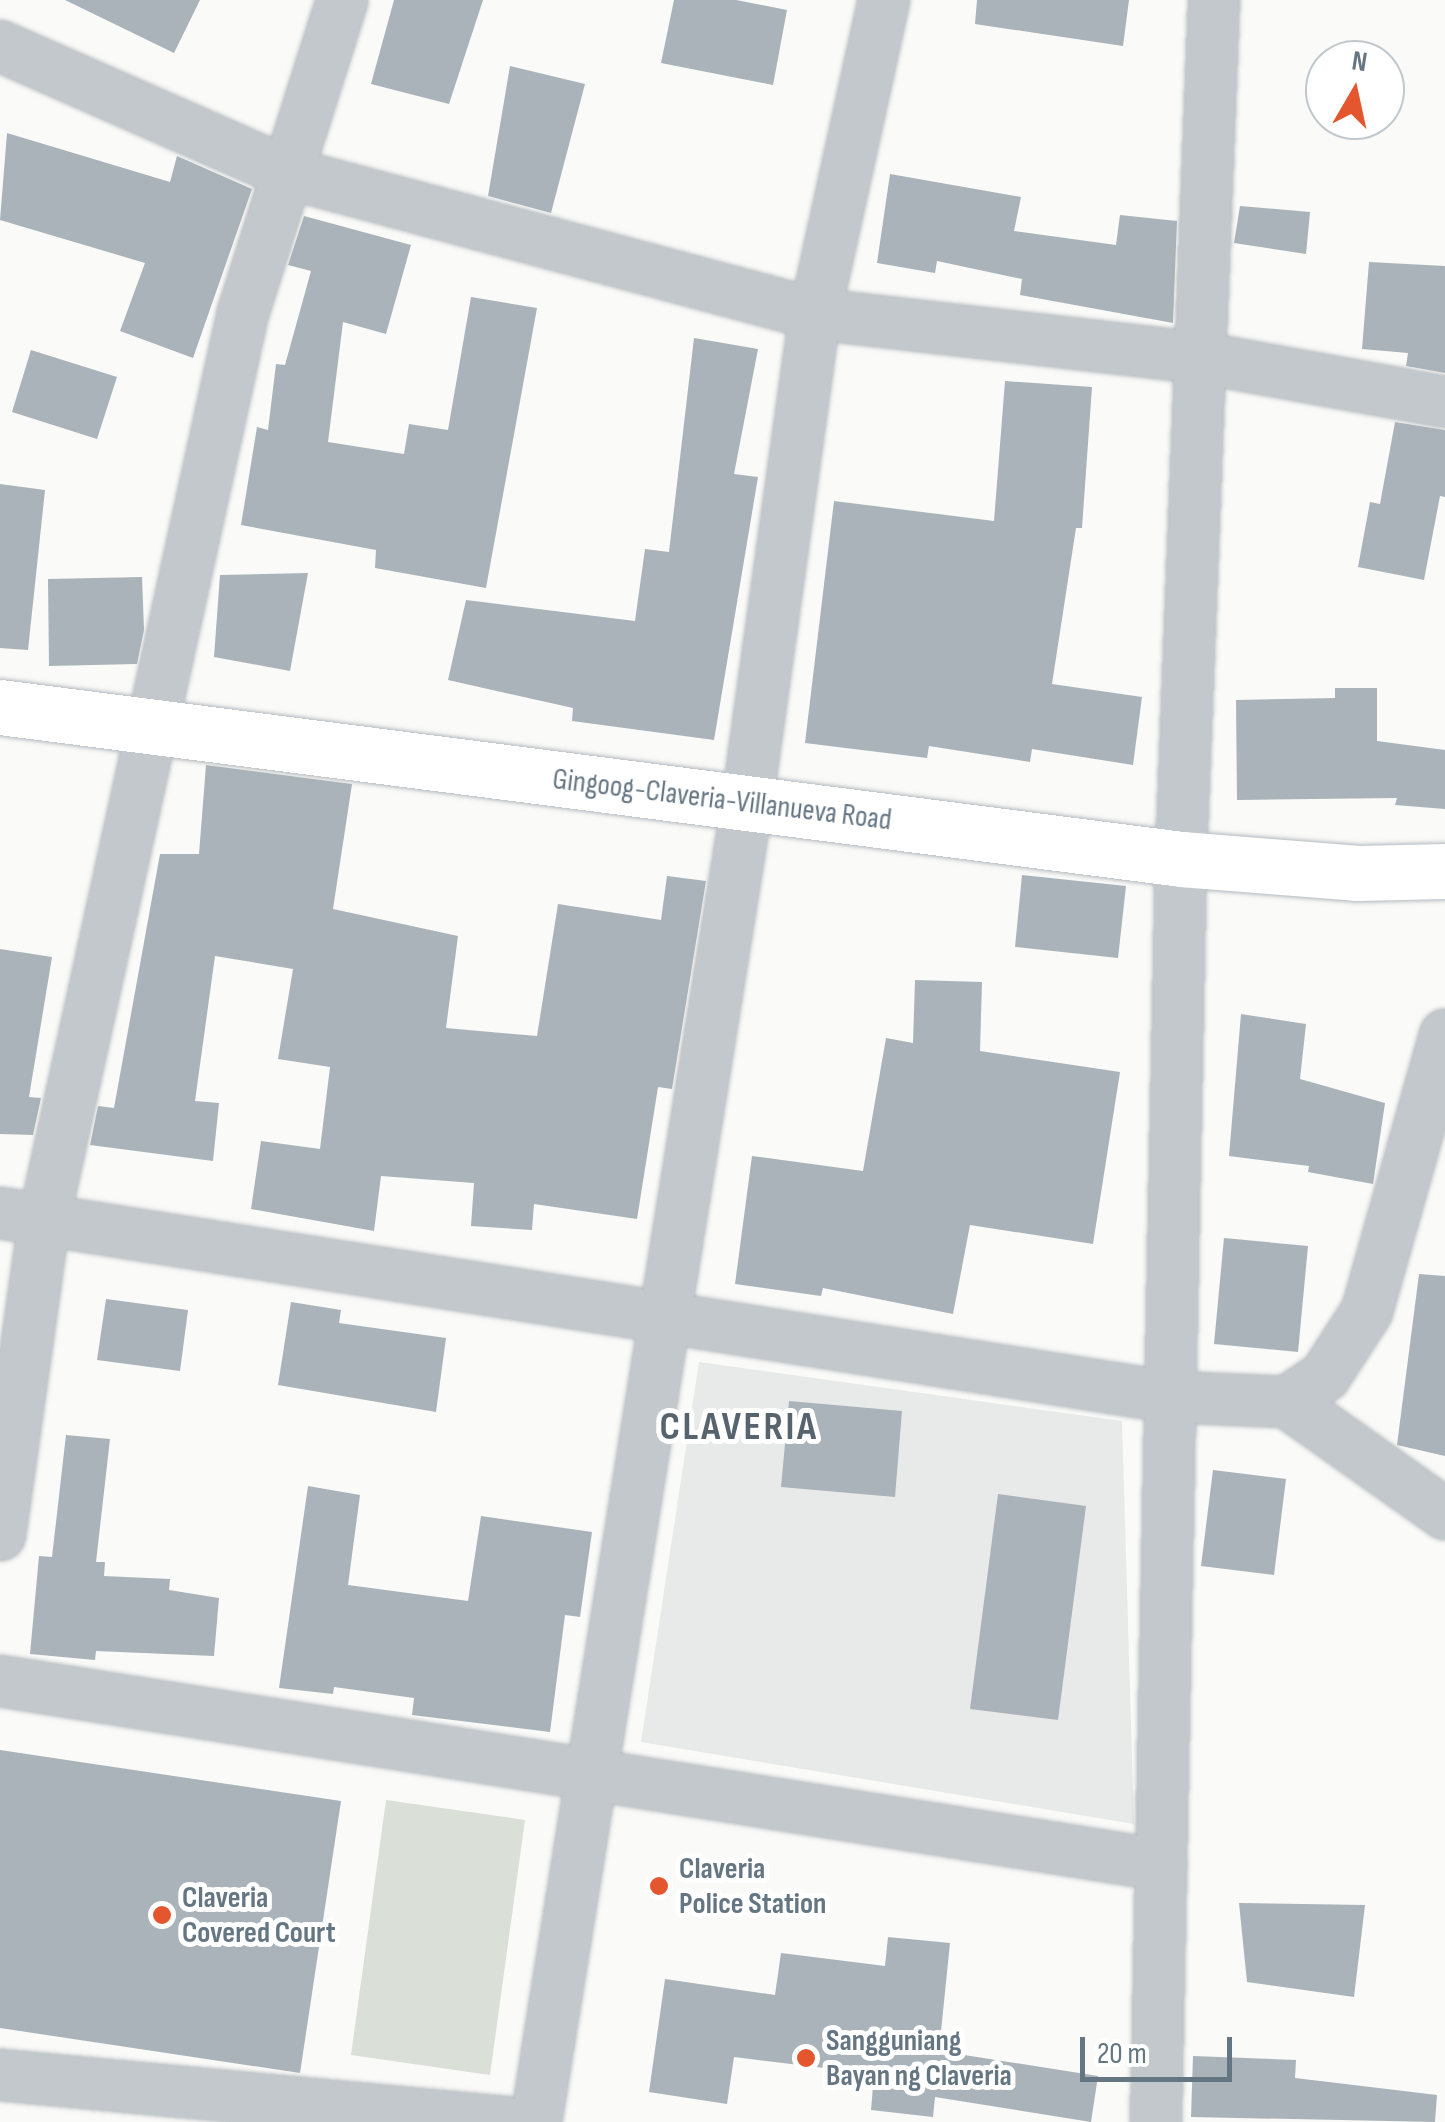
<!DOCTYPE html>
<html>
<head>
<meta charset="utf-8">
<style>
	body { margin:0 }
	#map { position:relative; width:1445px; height:2122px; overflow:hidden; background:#fafaf8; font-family:"Sofia Sans Condensed",sans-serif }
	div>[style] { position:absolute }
	.built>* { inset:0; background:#e8e9e9 }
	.green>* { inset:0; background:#dadfd7 }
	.building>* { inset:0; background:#aab3b9 }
	.roads { filter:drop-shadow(0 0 2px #b5babe) drop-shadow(0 0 2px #b5babe) }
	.minor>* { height:50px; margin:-25px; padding:0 25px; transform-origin:25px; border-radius:25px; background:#c3c8cc }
	.major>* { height:55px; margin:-27.5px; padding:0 27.5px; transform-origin:27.5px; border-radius:27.5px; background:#fff }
	.dots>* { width:28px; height:28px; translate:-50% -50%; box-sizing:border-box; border:5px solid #fff; border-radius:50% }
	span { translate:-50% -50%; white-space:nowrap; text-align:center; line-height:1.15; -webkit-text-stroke:10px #fff; paint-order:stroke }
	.street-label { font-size:30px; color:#657683 }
	.poi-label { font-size:30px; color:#657683; font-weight:700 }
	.left { translate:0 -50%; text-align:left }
	.district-label { font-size:40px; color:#57646e; font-weight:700; letter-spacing:2.5px }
	.north { position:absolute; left:1305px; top:40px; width:100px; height:100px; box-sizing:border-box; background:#fff; border:2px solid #c1c8cd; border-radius:50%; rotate:9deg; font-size:28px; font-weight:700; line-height:40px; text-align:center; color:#657683 }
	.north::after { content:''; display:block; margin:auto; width:35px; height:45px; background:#e4572e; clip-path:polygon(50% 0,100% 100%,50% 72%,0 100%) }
	.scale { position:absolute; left:1080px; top:2037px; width:152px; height:45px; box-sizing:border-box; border:5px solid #657683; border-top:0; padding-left:12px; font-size:30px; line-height:35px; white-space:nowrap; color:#657683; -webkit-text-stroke:8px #fff; paint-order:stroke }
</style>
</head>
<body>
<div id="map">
	<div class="built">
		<i style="clip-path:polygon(699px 1362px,1122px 1421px,1134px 1824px,641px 1742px)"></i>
	</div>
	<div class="green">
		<i style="clip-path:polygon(386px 1800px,525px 1820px,490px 2075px,351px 2055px)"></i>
	</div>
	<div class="building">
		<i style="clip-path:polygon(65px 0,200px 0,174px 53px)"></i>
		<i style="clip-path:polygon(394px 0,483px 0,449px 104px,371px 84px)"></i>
		<i style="clip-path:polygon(674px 0,736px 0,787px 10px,773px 85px,661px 63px)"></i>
		<i style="clip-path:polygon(977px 0,1129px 0,1123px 46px,975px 24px)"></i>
		<i style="clip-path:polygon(510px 66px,585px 84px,551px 213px,488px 196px)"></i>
		<i style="clip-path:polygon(7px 133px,170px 182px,177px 156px,252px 189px,193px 358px,120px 331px,145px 263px,0 220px)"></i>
		<i style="clip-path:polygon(890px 174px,1021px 197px,1014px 231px,1116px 245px,1120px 215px,1177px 221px,1173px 323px,1020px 295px,1022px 279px,937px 261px,935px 273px,877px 263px)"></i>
		<i style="clip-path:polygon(1240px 206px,1310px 212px,1306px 254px,1234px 243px)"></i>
		<i style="clip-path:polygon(304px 216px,411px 245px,386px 334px,343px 322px,328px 442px,404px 454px,409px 424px,448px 430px,471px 297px,537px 308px,486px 588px,375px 568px,376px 550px,241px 525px,257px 427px,268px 430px,276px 364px,285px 365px,311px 271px,288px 265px)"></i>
		<i style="clip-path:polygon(1369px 262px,1445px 266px,1445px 373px,1406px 366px,1408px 353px,1362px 349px)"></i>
		<i style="clip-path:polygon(694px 338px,758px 349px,734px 474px,758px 477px,714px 740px,572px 721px,573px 708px,448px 680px,466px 600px,635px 621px,645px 549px,669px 552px)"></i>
		<i style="clip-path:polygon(31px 350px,117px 377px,97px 439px,12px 412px)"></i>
		<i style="clip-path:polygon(1005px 381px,1092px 387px,1082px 528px,1076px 528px,1052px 684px,1142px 697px,1133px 765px,1032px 749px,1030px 762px,929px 746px,927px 758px,805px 743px,834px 501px,994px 521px)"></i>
		<i style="clip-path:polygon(1395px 422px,1445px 430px,1445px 497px,1440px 496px,1424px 580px,1358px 567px,1370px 502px,1380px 504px)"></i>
		<i style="clip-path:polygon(0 484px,45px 490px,28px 650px,0 648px)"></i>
		<i style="clip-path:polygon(308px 573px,290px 671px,214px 657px,220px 575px)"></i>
		<i style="clip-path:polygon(142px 577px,144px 630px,137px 664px,49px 666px,48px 579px)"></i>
		<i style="clip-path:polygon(1335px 688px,1377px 688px,1377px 741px,1445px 750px,1445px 809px,1395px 805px,1397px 798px,1237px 800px,1236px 700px,1335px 698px)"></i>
		<i style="clip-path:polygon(206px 765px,352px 784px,333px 909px,458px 936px,446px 1028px,537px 1036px,558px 904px,661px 920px,667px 876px,706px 881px,672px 1089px,658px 1087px,637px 1219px,534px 1204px,532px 1230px,471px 1226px,474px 1183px,381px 1176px,374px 1231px,251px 1209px,261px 1141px,320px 1149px,330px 1067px,278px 1059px,293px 969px,215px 956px,195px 1101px,219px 1103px,213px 1161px,90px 1145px,98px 1106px,114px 1108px,160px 854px,199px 854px)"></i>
		<i style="clip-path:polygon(1022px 875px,1126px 886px,1118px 958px,1015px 947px)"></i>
		<i style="clip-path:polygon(0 949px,52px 957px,29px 1097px,41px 1098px,33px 1135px,0 1134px)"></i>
		<i style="clip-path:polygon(915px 980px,982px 982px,980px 1051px,1120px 1072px,1093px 1244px,970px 1225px,953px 1314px,823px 1288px,821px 1296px,735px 1284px,752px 1156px,863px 1171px,886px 1038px,913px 1043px)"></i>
		<i style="clip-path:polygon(1241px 1014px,1306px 1024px,1300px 1079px,1385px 1103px,1373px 1184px,1308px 1172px,1309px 1166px,1229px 1156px)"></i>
		<i style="clip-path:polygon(1224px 1238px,1308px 1246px,1298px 1352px,1214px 1344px)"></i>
		<i style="clip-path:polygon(1419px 1274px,1445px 1276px,1445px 1456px,1397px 1445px)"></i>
		<i style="clip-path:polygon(106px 1299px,188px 1310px,180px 1371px,97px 1360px)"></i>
		<i style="clip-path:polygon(291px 1302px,341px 1310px,339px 1323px,446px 1338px,436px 1412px,278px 1385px)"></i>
		<i style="clip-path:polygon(789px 1401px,902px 1411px,895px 1497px,781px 1487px)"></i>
		<i style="clip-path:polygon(66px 1435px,110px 1439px,96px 1562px,105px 1562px,104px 1576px,170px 1579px,169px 1590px,219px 1598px,214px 1656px,96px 1651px,95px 1660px,30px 1654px,39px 1556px,52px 1557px)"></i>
		<i style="clip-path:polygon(1213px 1470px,1286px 1479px,1274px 1575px,1201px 1566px)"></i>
		<i style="clip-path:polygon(308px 1486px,360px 1495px,348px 1585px,468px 1601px,481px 1516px,592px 1532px,580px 1617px,565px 1615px,550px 1732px,412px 1715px,414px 1698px,334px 1687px,333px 1694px,279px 1688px)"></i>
		<i style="clip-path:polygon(998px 1494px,1086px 1506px,1058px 1720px,970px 1709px)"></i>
		<i style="clip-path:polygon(0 1750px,341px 1801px,300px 2073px,0 2028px)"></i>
		<i style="clip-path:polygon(1239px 1903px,1365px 1905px,1354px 1997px,1247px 1982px)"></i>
		<i style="clip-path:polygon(888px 1937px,950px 1943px,939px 2051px,1098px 2076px,1091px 2122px,935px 2097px,933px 2117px,871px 2110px,874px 2074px,734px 2057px,727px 2104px,649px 2092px,665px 1979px,775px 1995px,781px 1953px,885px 1966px)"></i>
		<i style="clip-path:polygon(1193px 2056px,1296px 2060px,1295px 2078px,1437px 2095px,1435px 2122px,1191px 2117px)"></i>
	</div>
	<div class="roads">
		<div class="minor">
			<i style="left:0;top:46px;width:315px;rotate:23.8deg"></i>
			<i style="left:288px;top:173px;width:546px;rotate:14.98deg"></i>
			<i style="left:815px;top:314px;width:390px;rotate:6.5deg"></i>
			<i style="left:1203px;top:358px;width:246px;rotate:10.3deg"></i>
			<i style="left:0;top:1213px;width:1184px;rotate:8.94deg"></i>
			<i style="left:1170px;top:1397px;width:117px;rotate:2.4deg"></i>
			<i style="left:1287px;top:1402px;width:194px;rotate:35.3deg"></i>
			<i style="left:1287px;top:1402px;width:46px;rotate:-34.4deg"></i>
			<i style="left:1325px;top:1376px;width:77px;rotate:-57.1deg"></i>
			<i style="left:1367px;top:1311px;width:287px;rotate:-74.2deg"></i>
			<i style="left:0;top:1535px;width:318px;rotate:-82deg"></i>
			<i style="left:44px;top:1220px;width:929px;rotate:-77.63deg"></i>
			<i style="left:243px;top:313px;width:328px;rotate:-72.4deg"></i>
			<i style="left:0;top:1681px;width:1176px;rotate:9deg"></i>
			<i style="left:0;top:2075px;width:507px;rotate:5.32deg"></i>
			<i style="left:536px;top:2122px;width:1335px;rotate:-80.9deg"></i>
			<i style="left:747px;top:804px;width:495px;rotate:-82.1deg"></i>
			<i style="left:815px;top:314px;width:321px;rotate:-77.6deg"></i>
			<i style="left:1156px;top:2122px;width:1263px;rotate:-88.87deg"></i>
			<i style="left:1181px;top:859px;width:860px;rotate:-87.8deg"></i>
		</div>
		<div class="major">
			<i style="left:0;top:707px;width:1191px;rotate:7.33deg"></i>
			<i style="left:1181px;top:859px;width:178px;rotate:4.5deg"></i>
			<i style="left:1358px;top:873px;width:87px;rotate:-1.3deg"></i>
		</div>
	</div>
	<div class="dots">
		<i style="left:659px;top:1886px;background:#e4572e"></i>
		<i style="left:162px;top:1915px;background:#e4572e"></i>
		<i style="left:806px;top:2058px;background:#e4572e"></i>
	</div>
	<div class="street-label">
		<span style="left:722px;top:800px;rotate:7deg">Gingoog-Claveria-Villanueva Road</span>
	</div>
	<div class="poi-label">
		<span class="left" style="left:679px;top:1886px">Claveria<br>Police Station</span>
		<span class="left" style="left:182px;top:1915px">Claveria<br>Covered Court</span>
		<span class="left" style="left:826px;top:2058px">Sangguniang<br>Bayan ng Claveria</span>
	</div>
	<div class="district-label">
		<span style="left:739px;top:1427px">CLAVERIA</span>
	</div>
	<div class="north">N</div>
	<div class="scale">20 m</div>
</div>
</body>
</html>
